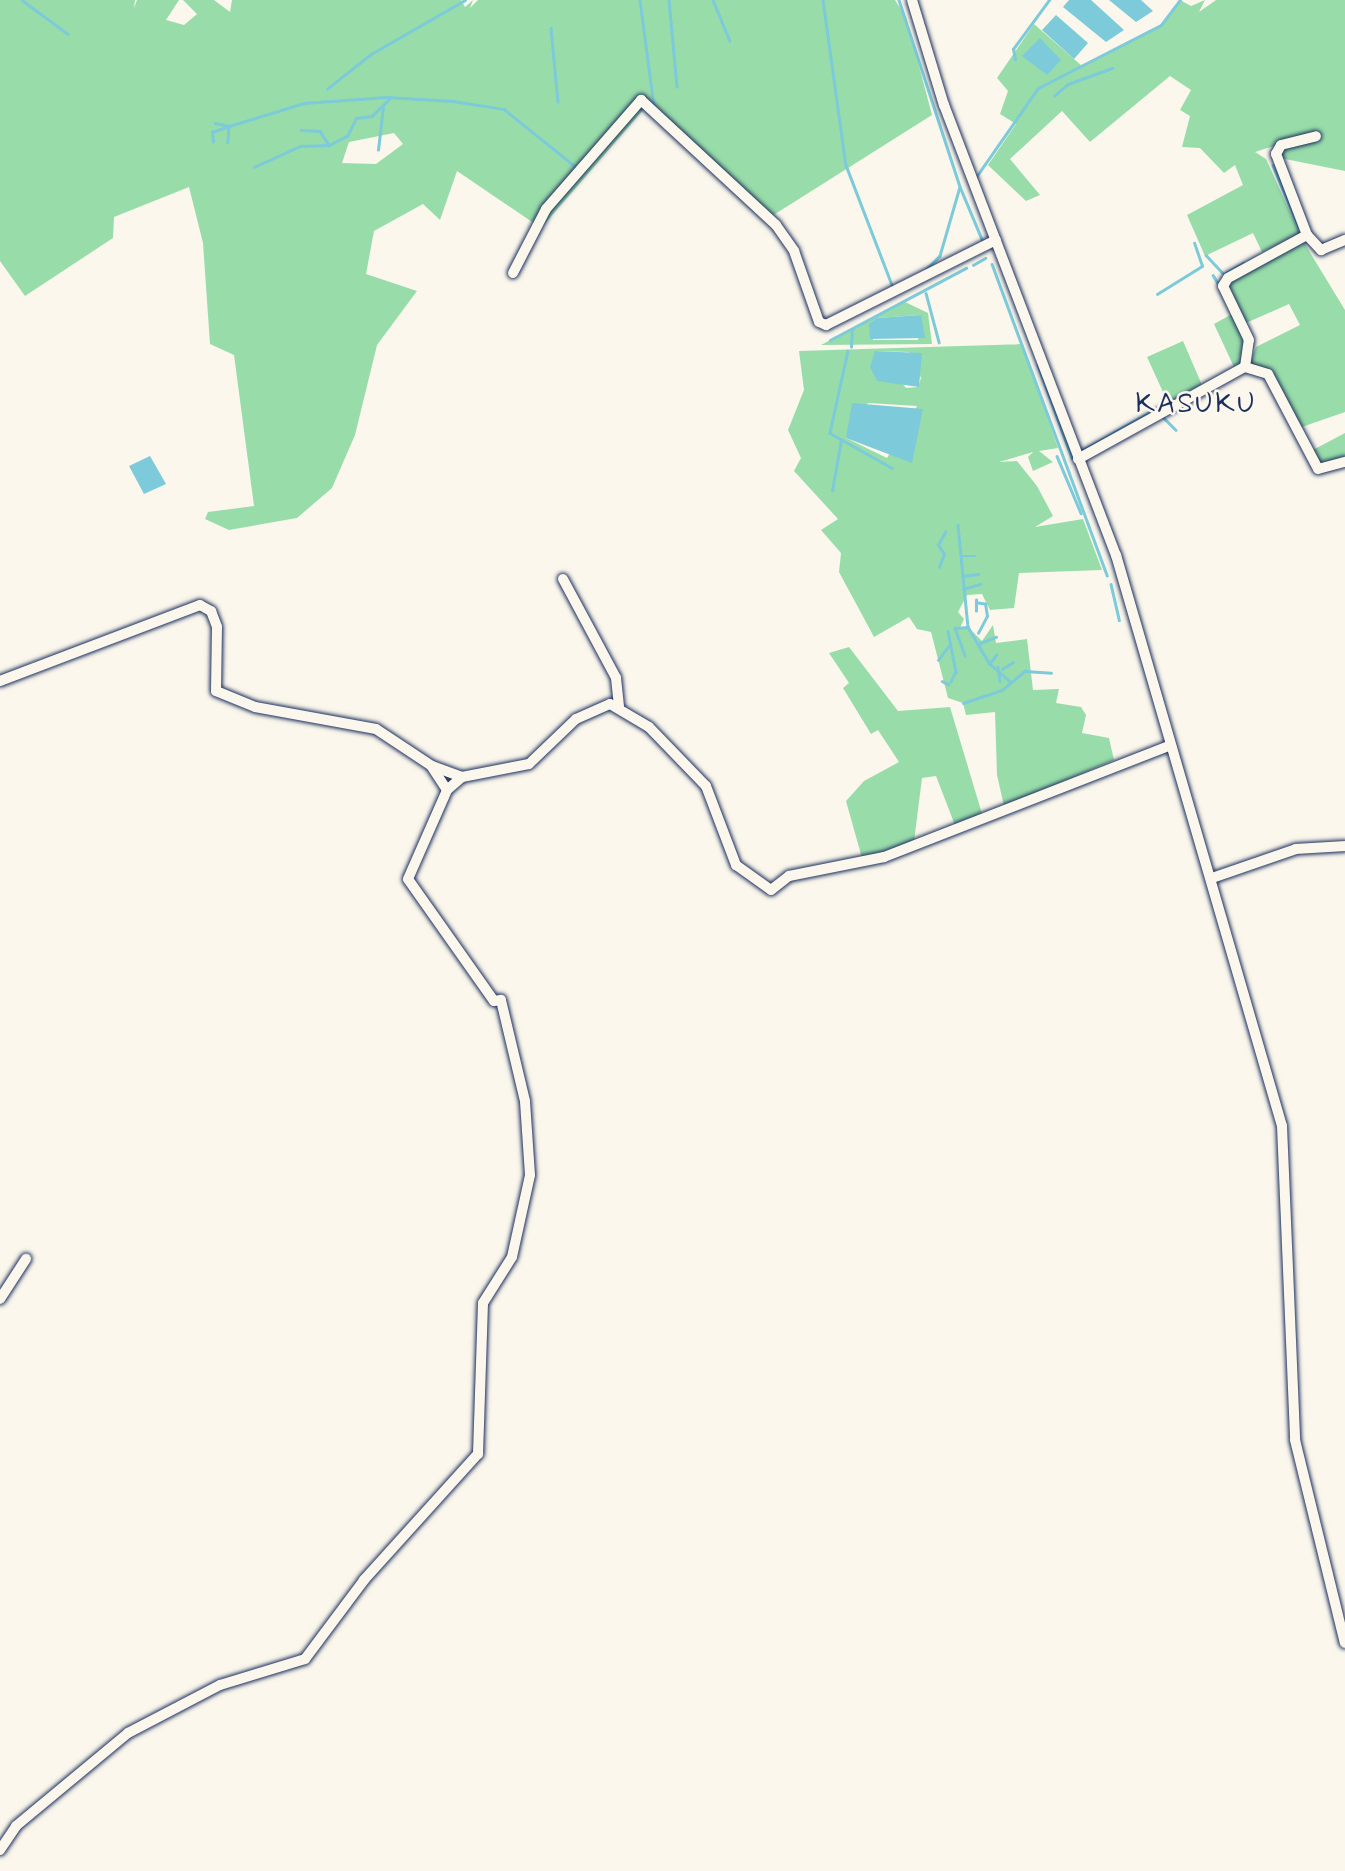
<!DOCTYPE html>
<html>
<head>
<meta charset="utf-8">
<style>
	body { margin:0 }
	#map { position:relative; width:1345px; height:1871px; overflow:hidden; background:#fbf7ec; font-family:Mynerve,sans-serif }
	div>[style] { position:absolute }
	.green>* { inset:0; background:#98dda9 }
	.water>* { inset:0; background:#7ccada }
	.stream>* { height:2.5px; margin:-1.25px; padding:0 1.25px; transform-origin:1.25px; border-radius:1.25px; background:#7ccada }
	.roads { filter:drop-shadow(0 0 2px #1b2f5e) drop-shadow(0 0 2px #1b2f5e) }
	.street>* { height:10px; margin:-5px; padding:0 5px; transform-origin:5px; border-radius:5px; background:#fbf7ec }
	span { translate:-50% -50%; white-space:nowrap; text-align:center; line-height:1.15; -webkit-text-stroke:5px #fbf7ec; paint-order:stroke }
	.quarter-label { font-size:28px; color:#1b2f5e; letter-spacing:2px }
</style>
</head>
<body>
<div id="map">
	<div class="green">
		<i style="clip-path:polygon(evenodd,0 0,135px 0,134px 8px,137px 0,179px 0,166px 20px,184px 25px,197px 14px,183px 0,214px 0,230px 12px,232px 0,461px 0,465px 7px,473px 0,470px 8px,478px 0,895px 0,906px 17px,932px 115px,764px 221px,644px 109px,541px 228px,457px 171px,440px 220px,423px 204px,374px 231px,366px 274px,417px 291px,377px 345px,355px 435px,332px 488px,297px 518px,229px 530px,205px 519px,208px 512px,254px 506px,234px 355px,210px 344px,203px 243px,189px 187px,114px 217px,113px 238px,25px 296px,0 261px,0 0,394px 133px,403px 144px,376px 164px,342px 163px,349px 142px,394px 133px)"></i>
		<i style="clip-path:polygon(1180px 0,1191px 6px,1205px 0,1199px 12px,1216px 0,1345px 0,1345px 171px,1280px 158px,1285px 147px,1322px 136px,1314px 133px,1255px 152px,1266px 159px,1300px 234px,1262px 252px,1253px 233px,1205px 256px,1187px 215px,1243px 185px,1235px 165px,1224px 173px,1200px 148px,1182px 147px,1190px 116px,1180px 110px,1191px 90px,1170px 76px,1090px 142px,1062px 111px,1010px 159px,1040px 195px,1026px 201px,988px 165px,1016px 124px,1000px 114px,1008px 91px,997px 78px,1034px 24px,1082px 66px,1161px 25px)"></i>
		<i style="clip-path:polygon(1303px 241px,1345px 310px,1345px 412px,1299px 428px,1272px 373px,1250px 363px,1256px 347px,1300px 325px,1289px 304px,1246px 323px,1230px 288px,1231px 281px)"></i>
		<i style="clip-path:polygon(evenodd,903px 301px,928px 313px,932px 344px,821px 345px,903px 301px,921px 315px,918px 340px,873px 340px,877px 318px,921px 315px)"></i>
		<i style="clip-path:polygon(1232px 314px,1246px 341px,1242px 363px,1234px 367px,1214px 324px)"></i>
		<i style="clip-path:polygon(1183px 341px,1202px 385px,1168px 403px,1147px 357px)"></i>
		<i style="clip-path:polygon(evenodd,1022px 344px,1058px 448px,1039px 451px,1053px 462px,1033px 471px,1028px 457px,1033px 452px,999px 462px,1017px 461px,1037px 486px,1053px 516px,1035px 527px,1083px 519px,1102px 570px,1019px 573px,1014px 608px,990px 610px,982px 594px,967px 595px,958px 612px,964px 619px,960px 628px,968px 627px,982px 641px,993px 625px,996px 643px,1027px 639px,1033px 690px,1059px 689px,1056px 703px,1081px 707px,1086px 715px,1082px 733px,1109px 738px,1114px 760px,1004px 806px,997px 775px,995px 712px,966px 715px,963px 703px,948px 698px,931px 632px,917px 629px,909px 617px,874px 637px,839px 572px,841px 553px,821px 530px,838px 519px,794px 471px,801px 458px,788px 430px,804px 390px,799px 351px,1022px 344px,875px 351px,909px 352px,921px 378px,918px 387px,906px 388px,875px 351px,1022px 344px,868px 403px,917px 406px,887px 458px,846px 438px,868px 403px)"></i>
		<i style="clip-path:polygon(1345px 433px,1345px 459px,1318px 465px,1311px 451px)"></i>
		<i style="clip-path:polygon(849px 647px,898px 711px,950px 707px,983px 817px,956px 828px,936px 776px,922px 778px,914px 842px,862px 858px,846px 801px,864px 781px,899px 762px,878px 730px,871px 734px,843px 688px,849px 683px,829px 653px)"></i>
	</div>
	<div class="water">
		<i style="clip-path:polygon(1069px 0,1091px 0,1124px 30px,1106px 42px,1063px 7px)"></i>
		<i style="clip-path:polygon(1109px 0,1141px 0,1153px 11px,1136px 22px)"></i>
		<i style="clip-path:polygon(1056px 15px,1088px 43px,1074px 59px,1042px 30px)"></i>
		<i style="clip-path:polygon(1040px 38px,1061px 60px,1047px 75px,1022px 56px)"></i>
		<i style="clip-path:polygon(921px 315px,925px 338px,870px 339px,869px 324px,877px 318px)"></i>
		<i style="clip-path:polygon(875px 351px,922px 353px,919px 387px,877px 381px,870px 367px)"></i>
		<i style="clip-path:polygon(852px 403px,923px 409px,912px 463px,846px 438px)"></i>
		<i style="clip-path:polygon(150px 456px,166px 484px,144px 494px,129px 466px)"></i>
	</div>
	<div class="stream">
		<i style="left:22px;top:0;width:57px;rotate:36.5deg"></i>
		<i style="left:640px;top:0;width:108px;rotate:82.5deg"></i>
		<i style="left:669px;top:0;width:87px;rotate:84.7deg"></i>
		<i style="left:713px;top:0;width:44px;rotate:67.5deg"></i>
		<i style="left:823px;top:0;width:167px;rotate:82.1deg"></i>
		<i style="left:846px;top:165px;width:129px;rotate:69deg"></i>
		<i style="left:899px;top:0;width:197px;rotate:71.9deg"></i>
		<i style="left:960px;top:187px;width:72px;rotate:106.2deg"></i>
		<i style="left:940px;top:256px;width:21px;rotate:135deg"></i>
		<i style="left:551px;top:28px;width:74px;rotate:84.6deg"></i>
		<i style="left:1015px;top:60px;width:11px;rotate:-100deg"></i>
		<i style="left:1013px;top:49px;width:61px;rotate:-53.7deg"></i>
		<i style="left:327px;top:89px;width:56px;rotate:-38.5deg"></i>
		<i style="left:371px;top:54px;width:108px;rotate:-29.9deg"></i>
		<i style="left:1054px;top:96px;width:18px;rotate:-41deg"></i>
		<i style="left:1068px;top:84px;width:47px;rotate:-20deg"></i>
		<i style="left:215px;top:123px;width:14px;rotate:12deg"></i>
		<i style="left:229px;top:126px;width:78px;rotate:-17deg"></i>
		<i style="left:304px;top:103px;width:82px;rotate:-4.2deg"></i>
		<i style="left:386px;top:97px;width:67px;rotate:3.4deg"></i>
		<i style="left:453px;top:101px;width:52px;rotate:8.9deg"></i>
		<i style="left:504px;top:109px;width:94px;rotate:38.9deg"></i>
		<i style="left:301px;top:130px;width:19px;rotate:3deg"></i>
		<i style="left:320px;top:131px;width:17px;rotate:57deg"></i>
		<i style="left:213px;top:142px;width:10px;rotate:-96deg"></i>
		<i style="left:212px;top:132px;width:18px;rotate:-19deg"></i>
		<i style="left:229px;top:126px;width:16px;rotate:94deg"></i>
		<i style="left:378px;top:150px;width:43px;rotate:-83.4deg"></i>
		<i style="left:1273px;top:165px;width:68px;rotate:67.6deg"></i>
		<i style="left:254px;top:167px;width:51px;rotate:-24.5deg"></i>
		<i style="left:300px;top:146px;width:29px;rotate:-2deg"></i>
		<i style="left:329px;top:145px;width:20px;rotate:-27deg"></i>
		<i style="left:347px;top:136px;width:20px;rotate:-63deg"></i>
		<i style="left:356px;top:118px;width:16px;rotate:-7deg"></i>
		<i style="left:372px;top:116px;width:25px;rotate:-45deg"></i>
		<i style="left:976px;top:177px;width:108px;rotate:-55.1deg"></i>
		<i style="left:1038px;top:88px;width:138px;rotate:-27.1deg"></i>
		<i style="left:1161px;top:25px;width:31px;rotate:-53deg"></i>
		<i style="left:961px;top:189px;width:60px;rotate:67.3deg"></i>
		<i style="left:1206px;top:255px;width:26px;rotate:47deg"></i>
		<i style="left:1224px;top:274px;width:22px;rotate:-30deg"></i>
		<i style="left:992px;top:264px;width:332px;rotate:69.7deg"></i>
		<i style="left:973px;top:265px;width:14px;rotate:-30deg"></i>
		<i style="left:1213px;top:275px;width:12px;rotate:59deg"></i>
		<i style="left:926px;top:293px;width:51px;rotate:75.1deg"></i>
		<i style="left:1157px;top:294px;width:53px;rotate:-31.9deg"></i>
		<i style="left:1202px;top:266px;width:24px;rotate:-109deg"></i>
		<i style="left:830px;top:340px;width:154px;rotate:-27.9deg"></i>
		<i style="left:851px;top:347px;width:17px;rotate:-87deg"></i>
		<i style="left:848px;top:351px;width:84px;rotate:102.4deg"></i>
		<i style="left:830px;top:433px;width:71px;rotate:29.4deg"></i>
		<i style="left:1038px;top:365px;width:99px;rotate:69.9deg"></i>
		<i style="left:1163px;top:417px;width:18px;rotate:45deg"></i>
		<i style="left:1079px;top:452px;width:92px;rotate:-29.4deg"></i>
		<i style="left:1057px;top:456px;width:62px;rotate:67.2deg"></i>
		<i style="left:832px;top:491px;width:52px;rotate:-80deg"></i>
		<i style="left:958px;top:525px;width:102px;rotate:84.4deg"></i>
		<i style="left:968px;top:627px;width:42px;rotate:59.7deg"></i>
		<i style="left:989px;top:663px;width:29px;rotate:41deg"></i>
		<i style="left:961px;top:556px;width:14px"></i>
		<i style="left:939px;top:567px;width:14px;rotate:-69deg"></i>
		<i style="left:944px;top:554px;width:11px;rotate:-124deg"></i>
		<i style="left:938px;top:545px;width:15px;rotate:-62deg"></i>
		<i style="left:962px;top:576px;width:16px;rotate:-7deg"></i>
		<i style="left:1111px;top:584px;width:37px;rotate:77deg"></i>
		<i style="left:963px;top:589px;width:18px;rotate:-16deg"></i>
		<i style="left:976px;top:611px;width:11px;rotate:-90deg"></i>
		<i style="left:955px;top:628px;width:29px;rotate:70deg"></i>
		<i style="left:955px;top:628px;width:13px;rotate:-4deg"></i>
		<i style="left:948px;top:631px;width:42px;rotate:79deg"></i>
		<i style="left:956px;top:672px;width:11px;rotate:117deg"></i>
		<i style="left:978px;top:633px;width:19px;rotate:-62deg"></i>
		<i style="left:987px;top:616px;width:12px;rotate:-99deg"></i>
		<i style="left:985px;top:604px;width:7px;rotate:-172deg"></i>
		<i style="left:980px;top:643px;width:17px;rotate:-21deg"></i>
		<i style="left:938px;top:660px;width:20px;rotate:-53deg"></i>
		<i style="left:990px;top:663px;width:10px;rotate:-53deg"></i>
		<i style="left:998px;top:667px;width:14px;rotate:82deg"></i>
		<i style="left:1002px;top:669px;width:13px;rotate:-32deg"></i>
		<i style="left:942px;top:681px;width:7px;rotate:27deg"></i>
		<i style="left:963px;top:703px;width:41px;rotate:-18.4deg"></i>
		<i style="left:1002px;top:690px;width:30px;rotate:-40deg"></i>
		<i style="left:1025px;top:671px;width:26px;rotate:4deg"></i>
	</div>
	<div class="roads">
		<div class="street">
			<i style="left:912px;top:0;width:110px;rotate:73.1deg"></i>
			<i style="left:944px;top:105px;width:482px;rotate:69.1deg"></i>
			<i style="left:1116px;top:555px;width:595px;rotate:73.79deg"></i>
			<i style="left:1282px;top:1126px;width:314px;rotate:87.6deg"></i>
			<i style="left:1295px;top:1440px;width:209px;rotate:76.2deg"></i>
			<i style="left:1307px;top:235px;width:87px;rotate:-110.9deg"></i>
			<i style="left:1276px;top:154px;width:10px;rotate:-61deg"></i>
			<i style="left:1281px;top:145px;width:36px;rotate:-14deg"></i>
			<i style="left:513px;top:273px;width:72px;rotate:-62.7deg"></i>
			<i style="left:546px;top:209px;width:145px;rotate:-48.9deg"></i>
			<i style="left:641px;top:100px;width:184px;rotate:42.8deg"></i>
			<i style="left:776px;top:225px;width:32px;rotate:55deg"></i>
			<i style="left:794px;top:251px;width:75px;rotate:70.6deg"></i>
			<i style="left:819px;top:322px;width:8px;rotate:23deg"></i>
			<i style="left:826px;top:325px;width:190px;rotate:-26.6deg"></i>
			<i style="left:1245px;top:367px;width:27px;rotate:-82deg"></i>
			<i style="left:1249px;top:340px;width:60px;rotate:-115.7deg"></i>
			<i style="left:1223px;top:286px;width:9px;rotate:-58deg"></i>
			<i style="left:1228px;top:278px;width:90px;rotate:-28.6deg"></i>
			<i style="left:1307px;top:235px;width:21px;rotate:47deg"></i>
			<i style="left:1321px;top:250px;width:26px;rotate:-23deg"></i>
			<i style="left:1078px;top:459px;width:191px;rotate:-28.9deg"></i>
			<i style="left:1245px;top:367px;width:24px;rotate:17deg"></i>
			<i style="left:1268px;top:374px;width:107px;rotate:62.2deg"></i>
			<i style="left:1318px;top:469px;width:28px;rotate:-15deg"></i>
			<i style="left:563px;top:579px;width:112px;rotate:61.8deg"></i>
			<i style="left:616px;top:678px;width:29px;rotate:84deg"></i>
			<i style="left:0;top:681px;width:214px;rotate:-20.8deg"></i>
			<i style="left:200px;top:605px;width:13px;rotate:29deg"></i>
			<i style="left:211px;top:611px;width:17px;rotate:69deg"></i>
			<i style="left:217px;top:627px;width:64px;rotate:90.9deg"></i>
			<i style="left:216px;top:691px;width:42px;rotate:22.3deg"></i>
			<i style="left:255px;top:707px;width:123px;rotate:10.3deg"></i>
			<i style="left:376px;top:729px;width:67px;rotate:33.5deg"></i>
			<i style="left:432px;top:766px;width:32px;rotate:20deg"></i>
			<i style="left:462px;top:777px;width:68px;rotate:-11deg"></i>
			<i style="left:529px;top:764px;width:65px;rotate:-43.8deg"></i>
			<i style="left:576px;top:719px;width:37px;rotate:-24deg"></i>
			<i style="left:610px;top:704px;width:45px;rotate:30.5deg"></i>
			<i style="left:649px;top:727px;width:82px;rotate:46deg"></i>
			<i style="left:706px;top:786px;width:85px;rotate:69.2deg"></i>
			<i style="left:736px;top:865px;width:43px;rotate:35.5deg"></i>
			<i style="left:771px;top:890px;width:23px;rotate:-38deg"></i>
			<i style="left:789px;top:876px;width:97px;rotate:-11.3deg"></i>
			<i style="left:884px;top:857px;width:305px;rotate:-21.3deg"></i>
			<i style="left:432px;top:767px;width:27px;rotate:57deg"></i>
			<i style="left:1212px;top:878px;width:89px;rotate:-19deg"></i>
			<i style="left:1296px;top:849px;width:49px;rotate:-3.5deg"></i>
			<i style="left:0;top:1299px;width:48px;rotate:-57deg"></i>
			<i style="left:0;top:1850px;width:29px;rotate:-56deg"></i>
			<i style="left:16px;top:1826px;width:146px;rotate:-39.7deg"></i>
			<i style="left:128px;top:1733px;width:104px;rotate:-27.6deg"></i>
			<i style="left:220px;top:1685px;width:89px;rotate:-17deg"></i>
			<i style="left:305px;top:1659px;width:99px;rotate:-53.2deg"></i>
			<i style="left:364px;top:1580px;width:170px;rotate:-47.9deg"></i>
			<i style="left:478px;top:1454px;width:151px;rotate:-88.1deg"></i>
			<i style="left:483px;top:1303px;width:54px;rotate:-57.8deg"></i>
			<i style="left:512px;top:1257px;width:84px;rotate:-77.6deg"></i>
			<i style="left:530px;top:1175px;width:74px;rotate:-93.9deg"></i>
			<i style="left:525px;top:1101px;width:104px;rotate:-103.4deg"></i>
			<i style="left:501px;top:1000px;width:7px;rotate:172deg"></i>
			<i style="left:494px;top:1001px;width:149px;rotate:-125.2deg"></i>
			<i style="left:408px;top:879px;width:97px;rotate:-66.3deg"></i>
			<i style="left:447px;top:790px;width:20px;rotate:-41deg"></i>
		</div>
	</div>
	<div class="quarter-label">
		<span style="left:1196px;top:405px">KASUKU</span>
	</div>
</div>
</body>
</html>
